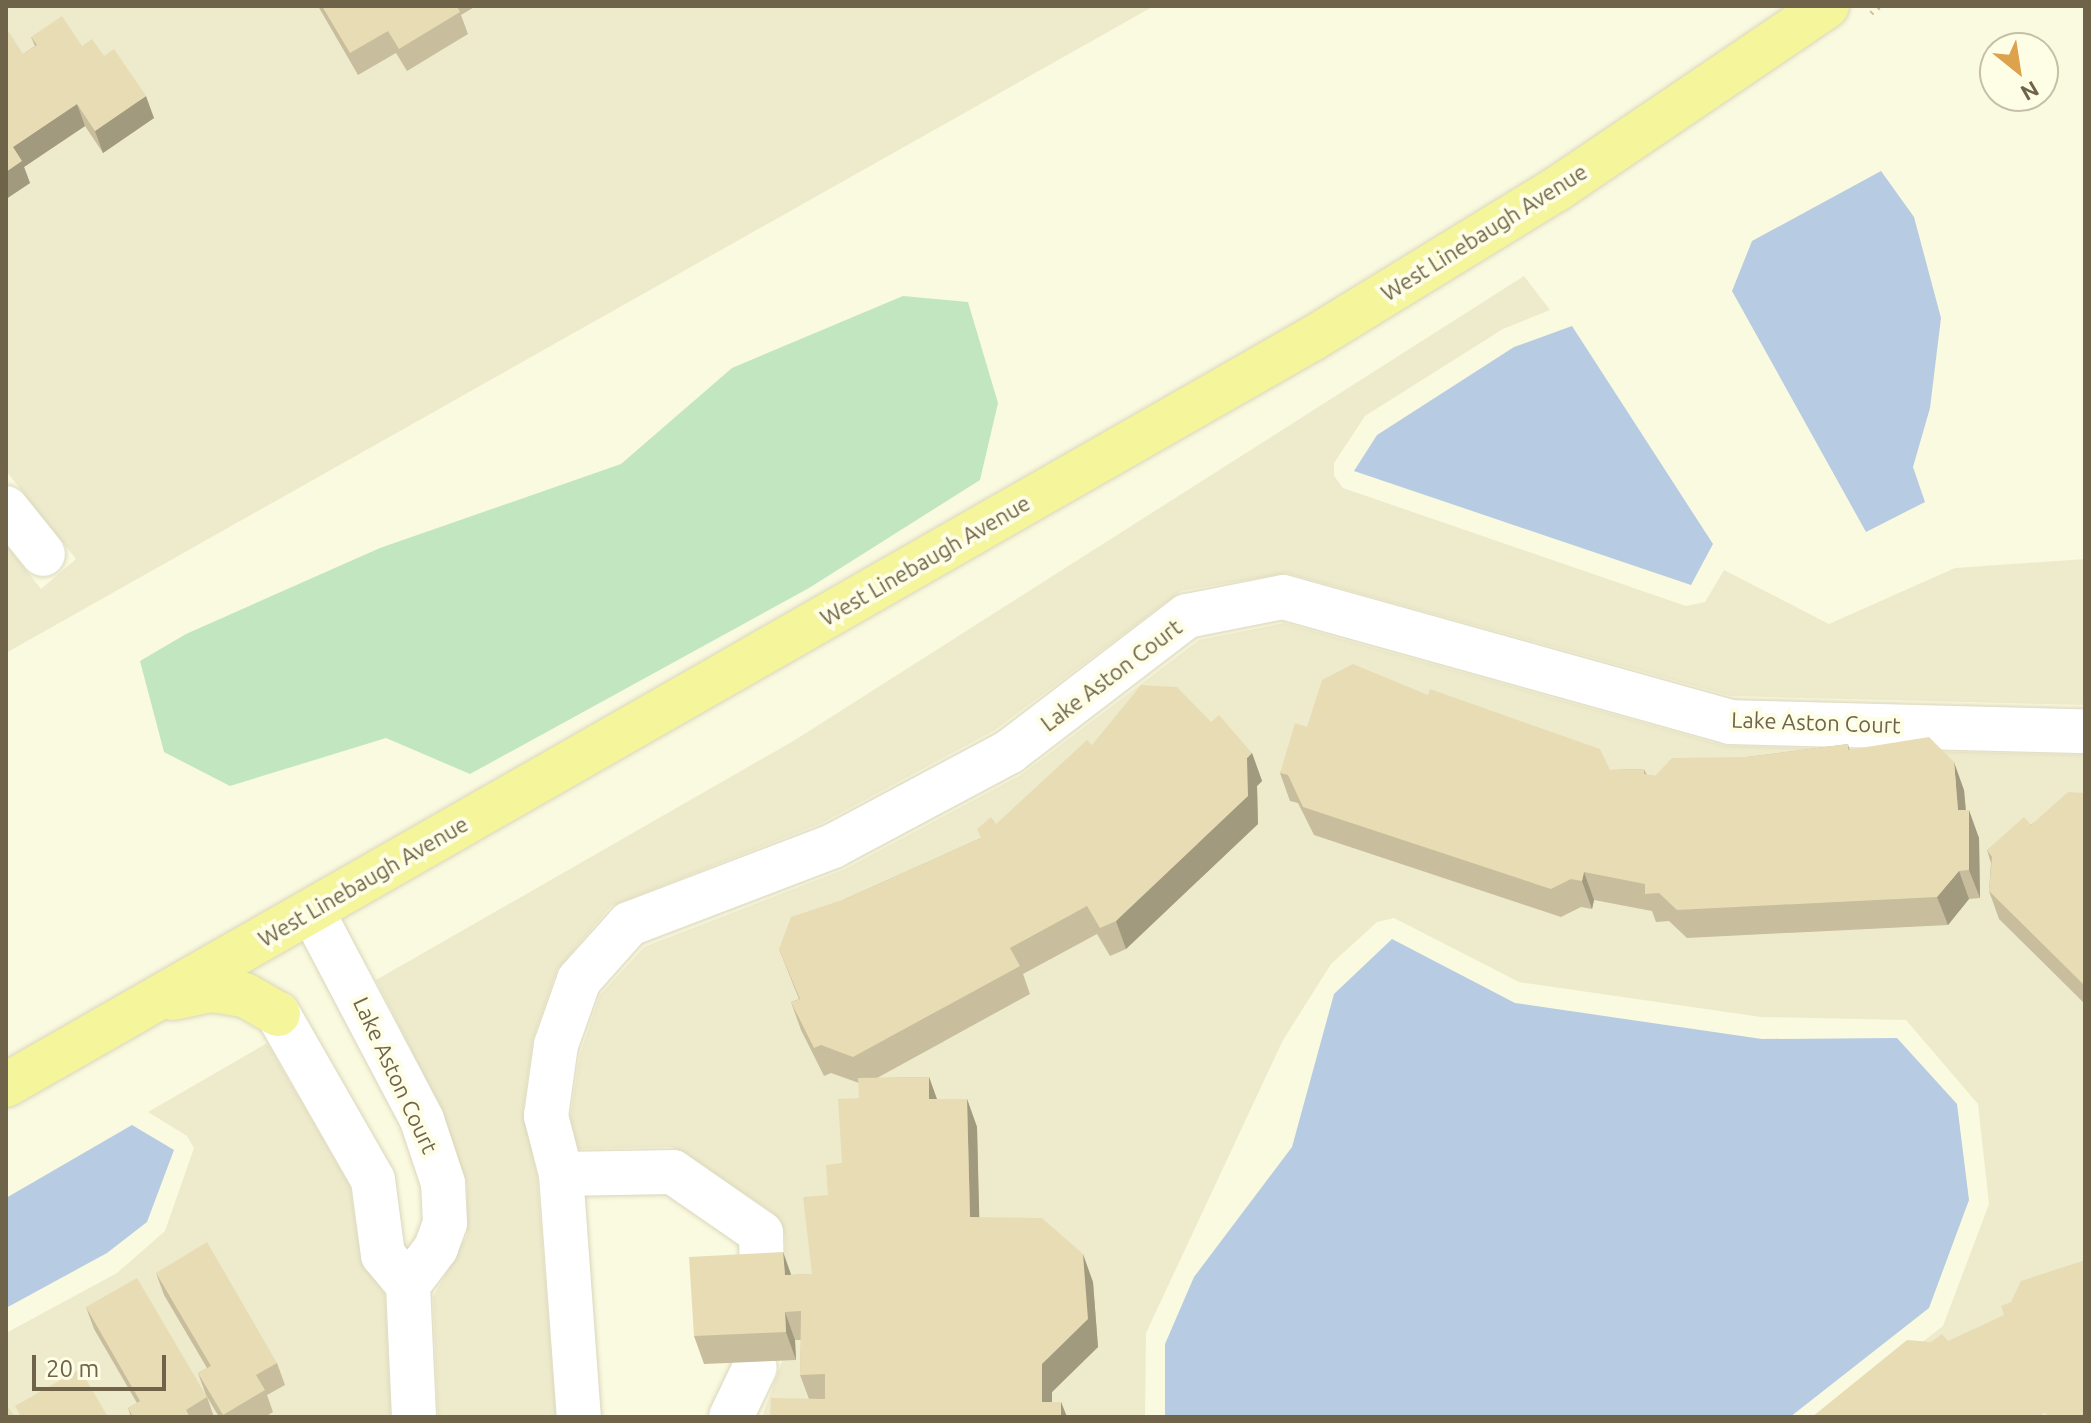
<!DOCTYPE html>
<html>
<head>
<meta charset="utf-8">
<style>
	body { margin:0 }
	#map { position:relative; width:2091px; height:1423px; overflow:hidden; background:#fafae0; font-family:Ubuntu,sans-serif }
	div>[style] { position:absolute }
	.residential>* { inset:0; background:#eeebcd }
	.green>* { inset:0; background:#c2e6c0 }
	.water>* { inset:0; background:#b7cbe2 }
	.path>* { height:5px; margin-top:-2.5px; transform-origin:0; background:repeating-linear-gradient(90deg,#d2c59e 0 2px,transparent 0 8px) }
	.roads { filter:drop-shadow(0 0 2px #dad6bb) drop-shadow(0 0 2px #dad6bb) }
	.minor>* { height:44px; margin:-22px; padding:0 22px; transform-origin:22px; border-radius:22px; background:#fff }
	.major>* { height:44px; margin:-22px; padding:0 22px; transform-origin:22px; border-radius:22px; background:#f5f59c }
	.wall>* { inset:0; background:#c8bd9c }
	.shaded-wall>* { inset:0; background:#a29a7f }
	.building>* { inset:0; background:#e8dcb5 }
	span { translate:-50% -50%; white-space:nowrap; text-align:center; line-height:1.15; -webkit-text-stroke:8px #fefde6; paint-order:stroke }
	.street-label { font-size:22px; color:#6f6449 }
	.frame { position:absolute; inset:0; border:8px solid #6f6449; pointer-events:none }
	.north { position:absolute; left:1979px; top:32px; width:80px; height:80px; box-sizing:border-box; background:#fefde6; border:2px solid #c5c0a7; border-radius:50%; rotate:150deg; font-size:22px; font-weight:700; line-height:32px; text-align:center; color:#6f6449 }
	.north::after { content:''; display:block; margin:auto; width:28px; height:36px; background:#dda24c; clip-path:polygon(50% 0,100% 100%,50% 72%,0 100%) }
	.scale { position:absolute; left:32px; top:1355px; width:134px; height:36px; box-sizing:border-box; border:4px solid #6f6449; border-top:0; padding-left:10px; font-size:24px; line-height:28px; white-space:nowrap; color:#6f6449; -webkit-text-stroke:6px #fefde6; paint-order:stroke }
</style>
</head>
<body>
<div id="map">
	<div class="residential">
		<i style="clip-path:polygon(6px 6px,1154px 6px,6px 653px,6px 545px,41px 589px,76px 559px,6px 471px)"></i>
		<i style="clip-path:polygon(1524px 276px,1550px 310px,1503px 329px,1365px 416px,1334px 463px,1334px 476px,1343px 488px,1686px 606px,1705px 602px,1724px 570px,1829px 624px,1955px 568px,2085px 559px,2085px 705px,1731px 696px,1286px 573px,1181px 591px,995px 730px,822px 823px,611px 906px,557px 970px,533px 1039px,523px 1110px,537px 1176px,556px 1417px,438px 1417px,433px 1297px,467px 1235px,467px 1184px,443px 1113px,376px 980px,795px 740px)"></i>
		<i style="clip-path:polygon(1284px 623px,1726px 746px,2085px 755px,2085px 1417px,1826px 1417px,1943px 1326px,1989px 1204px,1978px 1104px,1906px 1020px,1761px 1017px,1519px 982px,1394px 918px,1377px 922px,1331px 964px,1283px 1040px,1146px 1333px,1145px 1417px,762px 1417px,789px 1342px,785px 1235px,773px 1213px,684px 1152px,670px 1147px,578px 1149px,570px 1118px,580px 1054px,600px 995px,644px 947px,845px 869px,1021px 775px,1199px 640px)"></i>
		<i style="clip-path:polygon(267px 1043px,350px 1186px,360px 1255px,385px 1295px,391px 1417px,6px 1417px,6px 1333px,117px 1273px,165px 1231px,194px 1148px,187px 1136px,148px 1112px)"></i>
	</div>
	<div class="green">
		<i style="clip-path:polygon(903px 296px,968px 302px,998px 403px,980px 480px,809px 588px,470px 774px,386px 738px,230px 786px,164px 752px,140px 661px,186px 634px,380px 548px,621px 464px,732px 368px)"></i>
	</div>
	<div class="water">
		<i style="clip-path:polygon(1881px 171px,1914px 217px,1941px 318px,1930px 408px,1913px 467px,1925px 502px,1866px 532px,1732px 291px,1752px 241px)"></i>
		<i style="clip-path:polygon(1572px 326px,1713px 544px,1691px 585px,1354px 471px,1377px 435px,1514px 347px)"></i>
		<i style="clip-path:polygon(1392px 939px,1515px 1003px,1762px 1039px,1897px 1038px,1957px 1104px,1969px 1200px,1929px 1308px,1790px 1417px,1165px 1417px,1165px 1344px,1194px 1277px,1292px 1147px,1334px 994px)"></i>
		<i style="clip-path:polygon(132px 1125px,174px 1150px,147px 1222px,107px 1253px,6px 1308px,6px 1198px)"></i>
	</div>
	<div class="path">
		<i style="left:1871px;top:13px;width:11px;rotate:-38deg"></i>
	</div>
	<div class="roads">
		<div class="minor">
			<i style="left:6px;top:508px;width:59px;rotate:51.2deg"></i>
			<i style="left:312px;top:911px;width:236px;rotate:62.2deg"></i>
			<i style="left:422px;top:1120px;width:66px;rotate:71.6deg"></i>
			<i style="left:443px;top:1183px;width:40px;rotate:87.1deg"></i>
			<i style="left:445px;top:1223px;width:27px;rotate:110deg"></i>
			<i style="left:436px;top:1248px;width:46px;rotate:127.1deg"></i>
			<i style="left:278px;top:1014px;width:191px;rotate:60.2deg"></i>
			<i style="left:373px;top:1180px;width:76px;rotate:82.4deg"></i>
			<i style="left:383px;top:1255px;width:39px;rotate:50deg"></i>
			<i style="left:408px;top:1285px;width:132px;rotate:87.4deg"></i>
			<i style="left:561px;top:1174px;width:244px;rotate:85.8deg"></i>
			<i style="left:762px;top:1277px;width:44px;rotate:-91.3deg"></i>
			<i style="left:761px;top:1233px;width:107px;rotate:-145.3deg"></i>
			<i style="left:673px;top:1172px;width:112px;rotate:179deg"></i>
			<i style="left:561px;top:1174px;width:60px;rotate:-104.5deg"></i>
			<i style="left:546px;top:1116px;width:72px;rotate:-82deg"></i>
			<i style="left:556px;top:1045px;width:69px;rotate:-70.5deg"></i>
			<i style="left:579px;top:980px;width:75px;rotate:-48.2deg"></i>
			<i style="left:629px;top:924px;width:218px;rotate:-20.9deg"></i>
			<i style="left:833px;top:846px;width:200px;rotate:-28.1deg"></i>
			<i style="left:1009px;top:752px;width:224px;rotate:-37.4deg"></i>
			<i style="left:1187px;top:616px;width:98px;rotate:-11.2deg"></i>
			<i style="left:1283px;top:597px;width:464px;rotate:15.6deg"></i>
			<i style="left:1730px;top:722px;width:355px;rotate:1.5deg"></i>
			<i style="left:731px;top:1417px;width:55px;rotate:-64.4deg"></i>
		</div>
		<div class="major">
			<i style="left:173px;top:998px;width:40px;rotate:-12deg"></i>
			<i style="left:212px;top:990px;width:33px;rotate:9deg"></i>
			<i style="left:245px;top:995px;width:38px;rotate:30deg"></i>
			<i style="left:6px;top:1085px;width:1504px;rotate:-29.74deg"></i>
			<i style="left:1312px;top:339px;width:287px;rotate:-31.5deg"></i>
			<i style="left:1557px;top:189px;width:326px;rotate:-34.1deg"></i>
		</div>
	</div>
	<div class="wall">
		<i style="clip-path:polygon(318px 6px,476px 6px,461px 15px,468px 34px,407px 71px,396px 53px,358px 75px)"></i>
		<i style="clip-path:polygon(31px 37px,82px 46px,104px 56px,154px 118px,103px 153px,85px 126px,24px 167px,30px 183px,6px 199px,23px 54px,35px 46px)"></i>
		<i style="clip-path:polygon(1211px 722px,1252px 753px,1262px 781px,1257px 786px,1258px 824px,1126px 949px,1110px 956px,1097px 934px,1023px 974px,1030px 994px,877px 1078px,929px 1077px,937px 1099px,967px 1099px,977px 1127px,979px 1217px,1093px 1282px,1098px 1347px,1052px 1392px,1052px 1402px,1061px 1402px,1067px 1417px,770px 1417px,809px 1399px,800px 1375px,801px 1340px,795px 1340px,796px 1360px,704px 1364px,694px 1336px,783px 1252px,791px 1275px,812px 1274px,828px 1195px,842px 1163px,859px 1098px,859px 1083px,831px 1073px,824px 1076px,801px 1030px,791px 1002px,799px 999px,779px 949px,845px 899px,981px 838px,1092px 745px)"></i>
		<i style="clip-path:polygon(1307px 727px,1610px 770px,1644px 769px,1647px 775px,1655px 776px,1747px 757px,1848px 744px,1850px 750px,1964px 790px,1966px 810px,1979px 838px,1980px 898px,1969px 899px,1948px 925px,1687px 938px,1669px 921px,1656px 922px,1652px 911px,1594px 900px,1592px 909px,1581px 907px,1561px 917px,1314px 835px,1298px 803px,1290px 801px,1280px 773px)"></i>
		<i style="clip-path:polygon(2085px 793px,2085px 1004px,1999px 919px,1989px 891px,1991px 863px,1987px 850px)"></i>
		<i style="clip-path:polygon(156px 1273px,277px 1363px,285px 1385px,267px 1395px,273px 1412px,265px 1417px,219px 1417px,206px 1395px,198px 1373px,207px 1368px,164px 1295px)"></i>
		<i style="clip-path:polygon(86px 1307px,207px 1397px,214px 1417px,131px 1417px,128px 1408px,137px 1403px,94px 1329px)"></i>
	</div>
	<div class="shaded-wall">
		<i style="clip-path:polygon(146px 96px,154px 118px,103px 153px,95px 131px)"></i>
		<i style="clip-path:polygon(77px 104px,85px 126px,24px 167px,30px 183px,6px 199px,6px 172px,13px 147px)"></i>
		<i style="clip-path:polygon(1252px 753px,1262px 781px,1257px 786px,1258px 824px,1126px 949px,1116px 921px,1247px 758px)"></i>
		<i style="clip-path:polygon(1954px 762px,1964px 790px,1968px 838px,1958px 810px)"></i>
		<i style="clip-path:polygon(1969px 810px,1979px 838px,1980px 898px,1969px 870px)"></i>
		<i style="clip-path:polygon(1959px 871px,1969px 899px,1948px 925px,1937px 897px)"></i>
		<i style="clip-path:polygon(1584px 872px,1594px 900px,1592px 909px,1582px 881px)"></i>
		<i style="clip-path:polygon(929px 1077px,939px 1105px,929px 1099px)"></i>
		<i style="clip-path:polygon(967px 1099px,977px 1127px,980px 1245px,970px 1217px)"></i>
		<i style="clip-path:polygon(783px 1252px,793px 1280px,785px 1275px)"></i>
		<i style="clip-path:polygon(1083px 1254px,1093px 1282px,1098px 1347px,1052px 1392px,1052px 1417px,1042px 1402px,1042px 1364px)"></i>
		<i style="clip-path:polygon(785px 1312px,795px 1340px,796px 1360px,786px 1332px)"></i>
		<i style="clip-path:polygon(1061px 1402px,1067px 1417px,1061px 1417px)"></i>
	</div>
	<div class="building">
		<i style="clip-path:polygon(322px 6px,457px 6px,460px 12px,399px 49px,388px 31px,350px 53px)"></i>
		<i style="clip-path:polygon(62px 16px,82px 46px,92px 39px,104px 56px,114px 49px,146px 96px,95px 131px,77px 104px,13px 147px,22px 161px,6px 172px,6px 34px,9px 32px,23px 54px,37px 45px,31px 37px)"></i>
		<i style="clip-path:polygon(1353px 664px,1428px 695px,1430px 689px,1600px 749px,1610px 770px,1644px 769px,1644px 774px,1655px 776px,1672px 758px,1747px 757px,1848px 744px,1848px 750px,1929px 737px,1954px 762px,1958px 810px,1969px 810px,1969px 870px,1959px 871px,1937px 897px,1677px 910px,1659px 893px,1645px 894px,1645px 884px,1584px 872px,1582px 881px,1571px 879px,1551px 889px,1303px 807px,1288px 775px,1280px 773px,1295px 723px,1307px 727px,1322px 680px)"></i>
		<i style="clip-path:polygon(1141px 685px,1177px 687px,1211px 722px,1219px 715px,1252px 753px,1247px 758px,1248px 796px,1116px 921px,1100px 928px,1087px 906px,1010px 948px,1020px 966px,853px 1057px,821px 1045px,814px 1048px,791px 1002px,800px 999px,779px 949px,791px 917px,845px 899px,981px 838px,977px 829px,991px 817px,996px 824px,1087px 740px,1092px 745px)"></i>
		<i style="clip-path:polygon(2068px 792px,2085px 793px,2085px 986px,1989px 891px,1992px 857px,1987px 850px,2024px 817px,2031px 825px)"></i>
		<i style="clip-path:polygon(929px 1077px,929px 1099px,967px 1099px,970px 1217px,1042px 1218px,1083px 1254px,1088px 1319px,1042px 1364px,1042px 1402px,1061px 1402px,1061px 1417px,770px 1417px,771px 1398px,825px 1399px,825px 1374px,800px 1375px,801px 1311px,785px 1312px,786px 1332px,694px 1336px,689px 1257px,783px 1252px,785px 1275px,812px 1274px,803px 1197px,828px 1195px,826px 1165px,842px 1163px,838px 1099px,859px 1098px,858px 1078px)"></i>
		<i style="clip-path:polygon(207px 1242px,277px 1363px,256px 1375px,265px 1390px,223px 1415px,198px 1373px,211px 1366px,156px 1273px)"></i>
		<i style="clip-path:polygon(2085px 1260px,2085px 1417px,2052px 1417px,2044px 1413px,2039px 1417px,1812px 1417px,1907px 1340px,1931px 1342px,1942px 1334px,1948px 1341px,2004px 1315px,2001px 1306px,2011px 1302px,2021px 1281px)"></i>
		<i style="clip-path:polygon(137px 1278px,207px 1397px,186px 1410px,190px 1417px,133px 1417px,128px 1408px,140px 1401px,86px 1307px)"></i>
		<i style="clip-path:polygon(80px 1369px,108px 1417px,21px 1417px,15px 1406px)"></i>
		<i style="clip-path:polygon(9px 1408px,15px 1417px,6px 1417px,6px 1410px)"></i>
	</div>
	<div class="street-label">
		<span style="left:1484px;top:232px;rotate:-32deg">West Linebaugh Avenue</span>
		<span style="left:925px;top:560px;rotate:-30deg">West Linebaugh Avenue</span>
		<span style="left:1111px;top:675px;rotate:-37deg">Lake Aston Court</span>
		<span style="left:1816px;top:722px;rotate:2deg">Lake Aston Court</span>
		<span style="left:363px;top:881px;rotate:-30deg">West Linebaugh Avenue</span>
		<span style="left:396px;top:1075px;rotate:65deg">Lake Aston Court</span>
	</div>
	<div class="frame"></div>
	<div class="north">N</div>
	<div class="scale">20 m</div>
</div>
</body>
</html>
